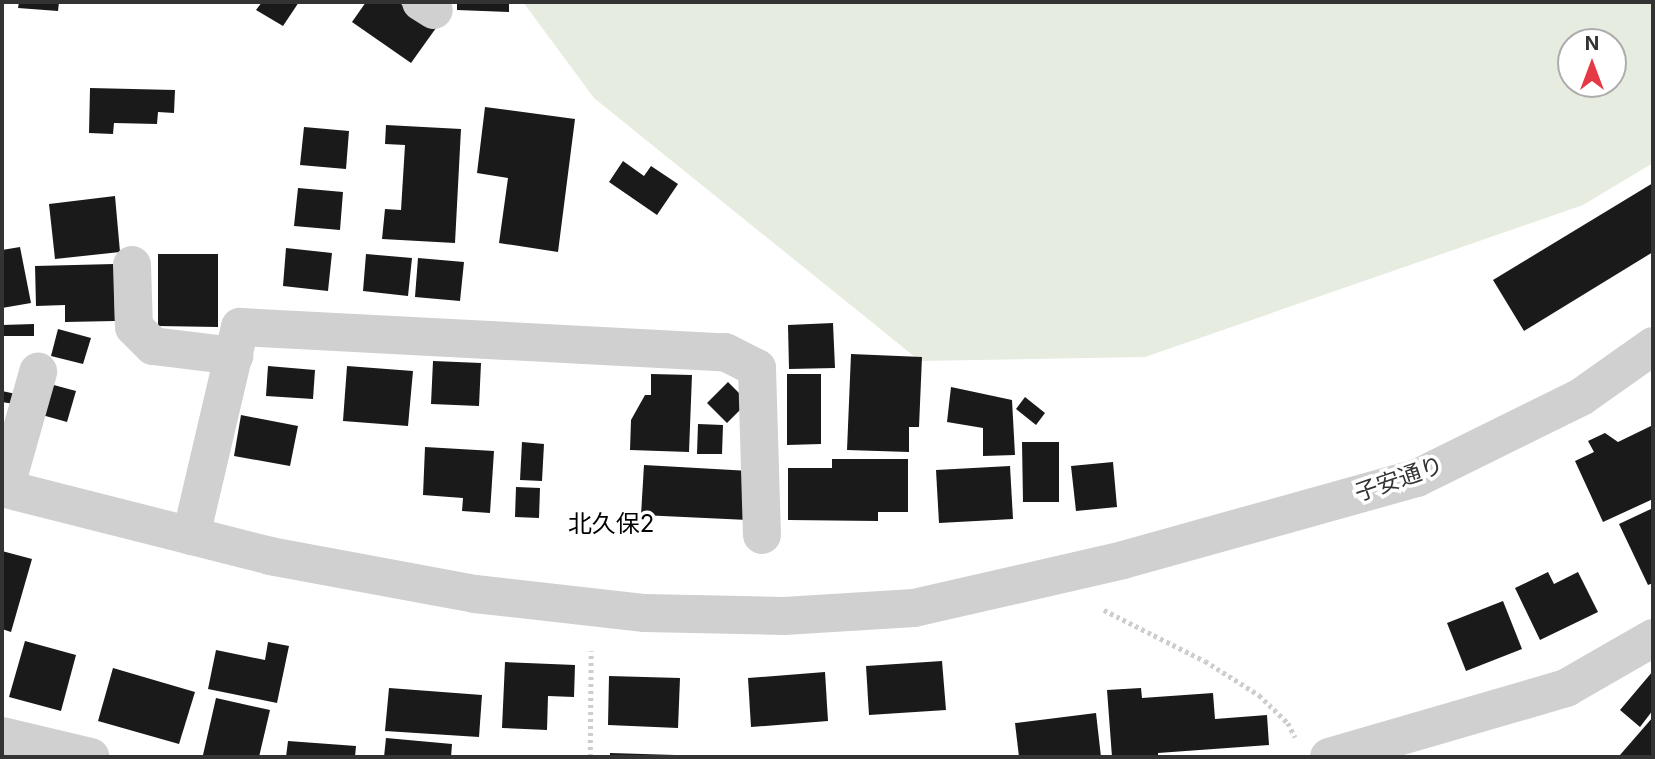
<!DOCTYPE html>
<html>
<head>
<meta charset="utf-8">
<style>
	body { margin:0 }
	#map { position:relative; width:1655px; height:759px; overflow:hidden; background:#fff; font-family:Inter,"Noto Sans JP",sans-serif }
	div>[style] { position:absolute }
	.green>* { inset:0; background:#e6ecdf }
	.building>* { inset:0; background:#1a1a1a }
	.path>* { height:4.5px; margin-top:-2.25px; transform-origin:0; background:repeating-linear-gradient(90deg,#cdcdcd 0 3.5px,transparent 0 7px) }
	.minor>* { height:38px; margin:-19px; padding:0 19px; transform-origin:19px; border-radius:19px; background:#d0d0d0 }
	span { translate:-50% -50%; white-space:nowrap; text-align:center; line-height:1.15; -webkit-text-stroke:7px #fff; paint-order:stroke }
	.street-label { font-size:23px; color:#333 }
	.neighbourhood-label { font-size:24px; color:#000 }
	.frame { position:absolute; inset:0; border:4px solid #333; pointer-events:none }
	.north { position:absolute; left:1557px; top:28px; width:70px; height:70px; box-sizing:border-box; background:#fff; border:2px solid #adadad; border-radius:50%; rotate:0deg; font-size:19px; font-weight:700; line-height:28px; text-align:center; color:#333 }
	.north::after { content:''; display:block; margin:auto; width:24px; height:32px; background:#e63946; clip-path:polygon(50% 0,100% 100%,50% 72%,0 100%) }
</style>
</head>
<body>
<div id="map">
	<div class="green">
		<i style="clip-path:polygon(evenodd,523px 2px,1653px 2px,1653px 163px,1583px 205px,1145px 357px,920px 361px,594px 98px,523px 2px,1571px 42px,1613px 42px,1613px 84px,1571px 84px,1571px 42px)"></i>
	</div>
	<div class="building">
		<i style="clip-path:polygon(19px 2px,59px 2px,58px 11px,18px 8px)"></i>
		<i style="clip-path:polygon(262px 2px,299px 2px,283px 26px,256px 10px)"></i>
		<i style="clip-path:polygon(366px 2px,398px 2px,436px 28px,411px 63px,352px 22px)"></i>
		<i style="clip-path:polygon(457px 2px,509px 2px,509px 12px,457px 10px)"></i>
		<i style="clip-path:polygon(90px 88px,175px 90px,174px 113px,158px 112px,157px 124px,114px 123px,113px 134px,89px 133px)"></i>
		<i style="clip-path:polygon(485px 107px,575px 119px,558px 252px,499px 243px,508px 178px,477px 173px)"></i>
		<i style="clip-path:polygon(386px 125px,461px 129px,455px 243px,382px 239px,385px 209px,401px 210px,405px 145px,385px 144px)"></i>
		<i style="clip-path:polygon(304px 127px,349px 131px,346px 169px,300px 165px)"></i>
		<i style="clip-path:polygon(623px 161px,644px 176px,651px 166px,678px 184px,657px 215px,609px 182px)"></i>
		<i style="clip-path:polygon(1653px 183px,1653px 252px,1524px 331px,1493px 280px)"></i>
		<i style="clip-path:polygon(298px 188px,343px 192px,340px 230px,294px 226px)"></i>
		<i style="clip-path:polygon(115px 196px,120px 252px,55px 259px,49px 204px)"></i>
		<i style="clip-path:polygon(20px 247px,31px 303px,2px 308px,2px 250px)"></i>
		<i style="clip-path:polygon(286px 248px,332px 253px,328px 291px,283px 286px)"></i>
		<i style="clip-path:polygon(158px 254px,218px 254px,218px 327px,158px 326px)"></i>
		<i style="clip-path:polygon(366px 254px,412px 258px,408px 296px,363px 291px)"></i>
		<i style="clip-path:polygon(418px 258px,464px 262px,460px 301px,415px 297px)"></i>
		<i style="clip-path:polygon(114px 264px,115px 321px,65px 322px,65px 305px,36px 306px,35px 266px)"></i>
		<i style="clip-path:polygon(833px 323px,835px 368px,789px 369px,788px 325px)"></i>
		<i style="clip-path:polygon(34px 324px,34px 336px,2px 336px,2px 325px)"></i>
		<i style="clip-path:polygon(58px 329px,91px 338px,83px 364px,51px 356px)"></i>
		<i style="clip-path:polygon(851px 354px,922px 357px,919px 427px,909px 427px,909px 452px,847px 450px)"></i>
		<i style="clip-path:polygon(433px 361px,481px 363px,479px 406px,431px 404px)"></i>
		<i style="clip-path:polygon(268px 366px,315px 370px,313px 399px,266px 396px)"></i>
		<i style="clip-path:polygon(347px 366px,413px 371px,408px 426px,343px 421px)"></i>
		<i style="clip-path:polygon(651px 374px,692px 375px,689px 452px,630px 450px,631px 420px,645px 395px,651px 395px)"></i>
		<i style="clip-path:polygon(787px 374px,821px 374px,821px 444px,787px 445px)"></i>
		<i style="clip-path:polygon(728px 382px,748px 402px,727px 423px,707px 403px)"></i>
		<i style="clip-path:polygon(50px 384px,76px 391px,67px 422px,42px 415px)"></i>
		<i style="clip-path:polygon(951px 387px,1012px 400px,1015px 455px,983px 456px,983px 428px,947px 422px)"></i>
		<i style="clip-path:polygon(2px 391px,16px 394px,14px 404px,2px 402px)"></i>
		<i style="clip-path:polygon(1025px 397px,1045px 413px,1036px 425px,1016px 409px)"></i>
		<i style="clip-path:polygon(241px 415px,298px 426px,290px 466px,234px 456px)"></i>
		<i style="clip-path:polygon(698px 424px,723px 425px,722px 454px,697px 454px)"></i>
		<i style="clip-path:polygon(1653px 425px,1653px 499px,1603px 522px,1575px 461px,1594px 452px,1588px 441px,1605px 433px,1618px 442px)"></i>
		<i style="clip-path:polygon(522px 442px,544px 444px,542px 481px,520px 480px)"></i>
		<i style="clip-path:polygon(1022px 442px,1059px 442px,1059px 502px,1023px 502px)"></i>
		<i style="clip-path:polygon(425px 447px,494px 451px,490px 513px,462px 511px,463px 498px,423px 495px)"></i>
		<i style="clip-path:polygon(832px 459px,908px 459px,908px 512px,878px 512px,878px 521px,788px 520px,788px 468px,832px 468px)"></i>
		<i style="clip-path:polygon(1113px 462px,1117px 507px,1076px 511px,1071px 466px)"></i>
		<i style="clip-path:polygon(644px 465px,750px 471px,748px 520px,641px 515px)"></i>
		<i style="clip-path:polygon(1010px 466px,1013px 519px,939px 523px,936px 470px)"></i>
		<i style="clip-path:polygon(516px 487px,540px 488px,539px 518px,515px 517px)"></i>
		<i style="clip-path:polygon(1653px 508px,1653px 583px,1648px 585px,1619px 524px)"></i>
		<i style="clip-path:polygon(2px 551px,32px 559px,11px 632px,2px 629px)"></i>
		<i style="clip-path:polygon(1548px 572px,1554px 584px,1578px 572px,1598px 612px,1540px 640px,1515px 588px)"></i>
		<i style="clip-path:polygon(1503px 601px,1522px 649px,1466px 671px,1447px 623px)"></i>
		<i style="clip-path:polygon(25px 641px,76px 655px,61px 711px,9px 697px)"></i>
		<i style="clip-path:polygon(268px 642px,289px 646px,277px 703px,208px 689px,216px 650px,265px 660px)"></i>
		<i style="clip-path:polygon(942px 661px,946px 710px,869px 715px,866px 666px)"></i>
		<i style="clip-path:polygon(505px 662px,575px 665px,574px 697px,548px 696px,547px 730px,502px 728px)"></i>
		<i style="clip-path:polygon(113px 668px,195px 692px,179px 744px,98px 721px)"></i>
		<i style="clip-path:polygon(1653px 671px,1653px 710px,1640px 727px,1620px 710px)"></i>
		<i style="clip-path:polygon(825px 672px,828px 721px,751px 727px,748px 678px)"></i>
		<i style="clip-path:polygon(609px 676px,680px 678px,678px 728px,608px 725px)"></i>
		<i style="clip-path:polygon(389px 688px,482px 695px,479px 737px,385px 731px)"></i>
		<i style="clip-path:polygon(1141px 688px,1142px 698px,1213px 693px,1215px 719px,1267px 715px,1269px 745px,1158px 753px,1158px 757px,1112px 757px,1107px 690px)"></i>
		<i style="clip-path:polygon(216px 698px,270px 710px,259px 757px,203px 755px)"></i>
		<i style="clip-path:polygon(1096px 713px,1101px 757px,1019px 757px,1015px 723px)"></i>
		<i style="clip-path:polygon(1653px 717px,1653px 757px,1622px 757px,1620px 755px)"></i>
		<i style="clip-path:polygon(386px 738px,452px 744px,451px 757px,384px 757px)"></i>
		<i style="clip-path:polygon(288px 741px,356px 746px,355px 757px,286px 757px)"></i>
		<i style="clip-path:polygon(610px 753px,675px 755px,675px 757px,610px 757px)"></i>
	</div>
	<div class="path">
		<i style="left:1104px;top:610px;width:113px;rotate:26.8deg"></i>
		<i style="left:1205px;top:661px;width:64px;rotate:32.2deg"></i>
		<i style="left:1259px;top:695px;width:40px;rotate:44deg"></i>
		<i style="left:1288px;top:723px;width:16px;rotate:63deg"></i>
		<i style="left:590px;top:757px;width:106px;rotate:-89.5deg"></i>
	</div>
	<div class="minor">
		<i style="left:421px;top:2px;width:15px;rotate:32deg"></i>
		<i style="left:132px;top:265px;width:62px;rotate:88.2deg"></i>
		<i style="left:134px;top:327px;width:27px;rotate:45deg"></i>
		<i style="left:153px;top:346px;width:82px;rotate:7deg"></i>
		<i style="left:2px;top:488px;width:276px;rotate:14.2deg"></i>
		<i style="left:270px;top:556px;width:208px;rotate:10.5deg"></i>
		<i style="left:475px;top:594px;width:171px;rotate:6.4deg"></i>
		<i style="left:645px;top:613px;width:139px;rotate:1.2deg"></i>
		<i style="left:784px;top:616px;width:130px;rotate:-3.5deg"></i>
		<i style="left:914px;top:608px;width:214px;rotate:-12.9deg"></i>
		<i style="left:1123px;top:560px;width:305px;rotate:-15.6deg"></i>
		<i style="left:1417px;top:478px;width:183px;rotate:-26.3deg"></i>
		<i style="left:1581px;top:397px;width:88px;rotate:-35.3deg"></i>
		<i style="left:5px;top:489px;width:122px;rotate:-74.2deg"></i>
		<i style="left:191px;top:536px;width:215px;rotate:-76.8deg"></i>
		<i style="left:240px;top:327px;width:486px;rotate:3deg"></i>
		<i style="left:725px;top:352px;width:36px;rotate:27deg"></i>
		<i style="left:757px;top:368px;width:167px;rotate:88.3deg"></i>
		<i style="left:2px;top:736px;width:91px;rotate:13.3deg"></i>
		<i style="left:1329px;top:757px;width:247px;rotate:-16.2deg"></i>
		<i style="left:1566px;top:688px;width:100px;rotate:-29.9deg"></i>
	</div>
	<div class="street-label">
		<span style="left:1399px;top:479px;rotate:-19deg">子安通り</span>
	</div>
	<div class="neighbourhood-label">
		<span style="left:611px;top:524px">北久保2</span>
	</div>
	<div class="frame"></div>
	<div class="north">N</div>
</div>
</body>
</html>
